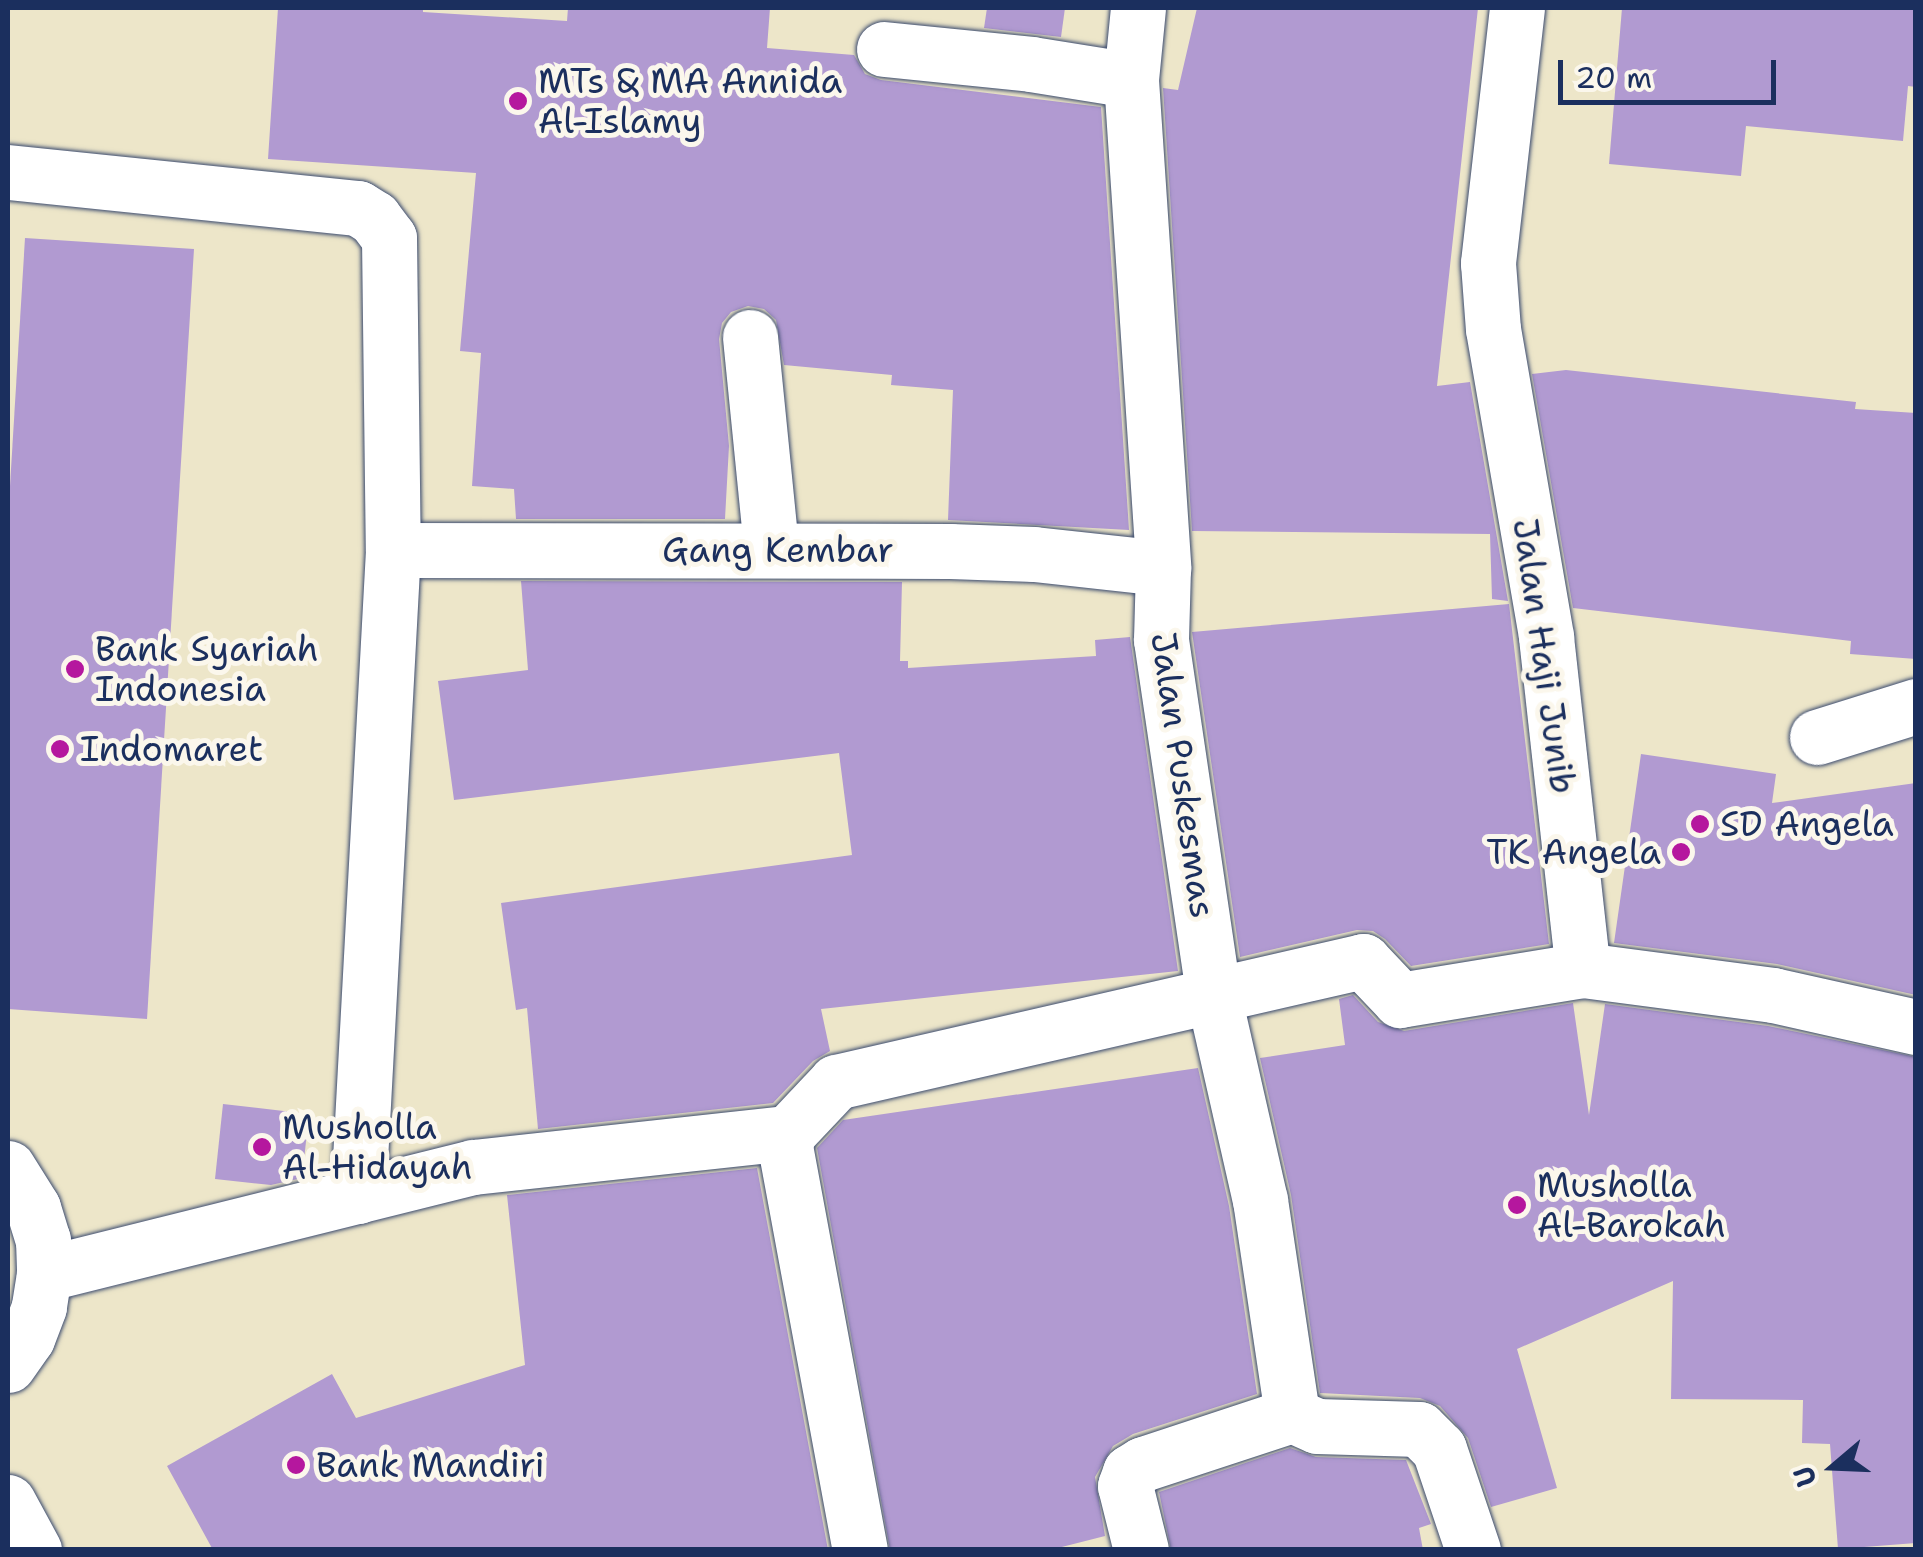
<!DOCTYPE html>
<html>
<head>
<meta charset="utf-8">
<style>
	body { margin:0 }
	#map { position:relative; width:1923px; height:1557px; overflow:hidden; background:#ede6c9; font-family:"Shantell Sans",sans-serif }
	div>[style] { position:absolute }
	.building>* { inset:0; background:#b19ad1 }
	.roads { filter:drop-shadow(0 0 2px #3a4a6e) drop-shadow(0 0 2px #3a4a6e) }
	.minor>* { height:55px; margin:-27.5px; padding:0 27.5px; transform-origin:27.5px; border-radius:27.5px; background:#fff }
	.dots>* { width:28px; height:28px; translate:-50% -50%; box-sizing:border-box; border:5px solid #fbf7ec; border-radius:50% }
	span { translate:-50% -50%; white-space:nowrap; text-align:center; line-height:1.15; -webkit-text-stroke:10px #fbf7ec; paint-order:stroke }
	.poi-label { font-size:35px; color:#1b2f5e }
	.left { translate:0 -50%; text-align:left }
	.right { translate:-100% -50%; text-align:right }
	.street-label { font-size:35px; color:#1b2f5e }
	.frame { position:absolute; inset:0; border:10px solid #1b2f5e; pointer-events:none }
	.north { position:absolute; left:1783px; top:1417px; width:100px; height:100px; -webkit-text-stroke:8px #fbf7ec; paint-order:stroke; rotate:251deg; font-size:28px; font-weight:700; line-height:40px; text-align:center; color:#1b2f5e }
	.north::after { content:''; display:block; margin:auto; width:35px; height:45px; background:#1b2f5e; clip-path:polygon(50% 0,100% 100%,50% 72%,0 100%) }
	.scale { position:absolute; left:1558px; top:60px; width:218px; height:45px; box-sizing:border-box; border:5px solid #1b2f5e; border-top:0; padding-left:12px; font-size:30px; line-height:35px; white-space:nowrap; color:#1b2f5e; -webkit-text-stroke:8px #fbf7ec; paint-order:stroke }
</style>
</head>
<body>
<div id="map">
	<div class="building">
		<i style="clip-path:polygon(278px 8px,423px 8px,423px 12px,567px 21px,568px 8px,770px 8px,767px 48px,854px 55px,865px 74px,881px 80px,1101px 107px,1129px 530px,948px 520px,953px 390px,891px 385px,892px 375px,784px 365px,776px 320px,764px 309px,748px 306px,731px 312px,722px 323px,719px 339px,729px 446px,725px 519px,516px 519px,514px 489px,472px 486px,481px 353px,460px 351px,476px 173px,268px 159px)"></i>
		<i style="clip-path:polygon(987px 8px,1065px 8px,1061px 37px,984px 28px)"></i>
		<i style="clip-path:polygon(1197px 8px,1478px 8px,1437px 386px,1470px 382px,1508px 601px,1492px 599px,1490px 534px,1192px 531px,1163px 88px,1178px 90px)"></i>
		<i style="clip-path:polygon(1622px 8px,1916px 8px,1916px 87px,1908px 86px,1903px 141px,1746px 126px,1741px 176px,1609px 164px)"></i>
		<i style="clip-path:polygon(25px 238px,194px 249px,147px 1019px,8px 1009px,8px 519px)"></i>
		<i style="clip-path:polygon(1566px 370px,1856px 402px,1855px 409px,1916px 413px,1916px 659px,1850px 654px,1851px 641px,1573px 608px,1532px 374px)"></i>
		<i style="clip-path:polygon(521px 581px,902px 582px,900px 661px,908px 661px,908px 668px,1096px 656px,1095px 640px,1130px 637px,1178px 971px,821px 1009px,830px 1051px,813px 1061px,773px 1103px,538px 1129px,527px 1008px,516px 1010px,501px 903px,852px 855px,839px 753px,454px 800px,438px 681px,528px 670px)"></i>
		<i style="clip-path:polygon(1509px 604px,1549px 944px,1411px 966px,1385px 939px,1373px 931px,1357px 930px,1240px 957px,1192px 632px)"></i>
		<i style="clip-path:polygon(1641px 754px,1776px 774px,1772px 803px,1916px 783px,1916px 995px,1777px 964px,1614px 943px)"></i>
		<i style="clip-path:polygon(1353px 995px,1378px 1022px,1404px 1031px,1573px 1003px,1589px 1115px,1605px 1004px,1768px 1026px,1916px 1057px,1916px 1543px,1838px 1549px,1830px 1444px,1802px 1443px,1803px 1400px,1671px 1399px,1673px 1281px,1517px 1349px,1557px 1488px,1491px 1507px,1468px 1438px,1440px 1406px,1420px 1398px,1320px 1393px,1291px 1195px,1260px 1058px,1345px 1045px,1339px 999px)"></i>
		<i style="clip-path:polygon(1198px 1068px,1229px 1206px,1257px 1394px,1133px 1434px,1113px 1446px,1095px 1477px,1105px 1536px,1050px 1550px,890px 1550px,817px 1148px,843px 1120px)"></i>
		<i style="clip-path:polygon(223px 1104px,309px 1114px,302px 1178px,271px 1185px,215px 1179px)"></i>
		<i style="clip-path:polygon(757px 1168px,828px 1550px,213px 1550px,167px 1466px,332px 1374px,356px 1418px,525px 1365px,507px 1195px)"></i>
		<i style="clip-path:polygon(1290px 1448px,1316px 1457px,1406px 1460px,1431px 1524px,1419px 1528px,1423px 1550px,1171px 1550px,1159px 1492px)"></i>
	</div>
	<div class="roads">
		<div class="minor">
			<i style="left:1138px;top:8px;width:72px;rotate:95.6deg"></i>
			<i style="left:1131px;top:80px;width:489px;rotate:86.2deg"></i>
			<i style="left:1163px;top:568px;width:72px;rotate:91.6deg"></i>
			<i style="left:1161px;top:640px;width:362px;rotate:81.6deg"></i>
			<i style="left:1214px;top:998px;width:207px;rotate:77.2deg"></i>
			<i style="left:1260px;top:1200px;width:217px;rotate:81.5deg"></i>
			<i style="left:1517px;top:8px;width:257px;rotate:96.5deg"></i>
			<i style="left:1488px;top:263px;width:66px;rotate:85.7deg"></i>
			<i style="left:1493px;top:329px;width:313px;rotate:80.2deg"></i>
			<i style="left:1546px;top:637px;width:335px;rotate:83.7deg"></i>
			<i style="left:1583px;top:970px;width:192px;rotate:7.5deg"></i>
			<i style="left:1773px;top:995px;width:147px;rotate:12.6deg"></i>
			<i style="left:884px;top:49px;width:148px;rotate:5.8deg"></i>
			<i style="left:1031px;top:64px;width:101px;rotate:9.1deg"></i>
			<i style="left:8px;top:172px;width:352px;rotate:5.9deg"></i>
			<i style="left:358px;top:208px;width:19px;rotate:32deg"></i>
			<i style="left:374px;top:218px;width:25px;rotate:53deg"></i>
			<i style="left:389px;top:238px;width:312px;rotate:89.3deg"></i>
			<i style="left:393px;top:550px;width:647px;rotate:93.1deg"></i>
			<i style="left:750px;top:337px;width:213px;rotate:84.3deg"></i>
			<i style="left:393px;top:550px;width:557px;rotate:0.1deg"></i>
			<i style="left:950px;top:551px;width:84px;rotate:2deg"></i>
			<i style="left:1034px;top:554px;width:130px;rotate:6.2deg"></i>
			<i style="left:1817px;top:737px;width:104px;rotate:-17.4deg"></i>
			<i style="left:788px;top:1133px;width:13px;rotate:103deg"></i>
			<i style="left:785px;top:1146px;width:411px;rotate:79.5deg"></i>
			<i style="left:8px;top:1168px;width:47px;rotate:58deg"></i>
			<i style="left:33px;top:1208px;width:34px;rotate:73deg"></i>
			<i style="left:43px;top:1240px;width:34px;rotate:88deg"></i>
			<i style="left:44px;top:1274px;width:33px;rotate:99deg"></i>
			<i style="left:39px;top:1307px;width:33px;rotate:111deg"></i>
			<i style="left:27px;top:1338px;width:33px;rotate:125deg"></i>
			<i style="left:44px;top:1274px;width:442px;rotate:-14deg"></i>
			<i style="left:473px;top:1167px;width:317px;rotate:-6.2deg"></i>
			<i style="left:788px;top:1133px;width:70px;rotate:-46.7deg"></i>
			<i style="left:836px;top:1082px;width:541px;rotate:-12.93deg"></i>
			<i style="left:1363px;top:961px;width:54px;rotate:46.5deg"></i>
			<i style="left:1400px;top:1000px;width:185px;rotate:-9.3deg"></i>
			<i style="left:8px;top:1502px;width:55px;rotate:61.6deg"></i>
			<i style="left:1141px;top:1550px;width:66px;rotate:-104deg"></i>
			<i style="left:1125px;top:1486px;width:15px;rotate:-70deg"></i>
			<i style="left:1130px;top:1472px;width:15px;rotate:-32deg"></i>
			<i style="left:1143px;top:1464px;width:157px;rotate:-18.2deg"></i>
			<i style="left:1292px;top:1415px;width:27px;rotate:24deg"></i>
			<i style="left:1317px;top:1426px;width:102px;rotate:1.7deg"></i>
			<i style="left:1419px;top:1429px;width:28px;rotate:45deg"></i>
			<i style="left:1439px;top:1449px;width:107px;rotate:71.4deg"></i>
		</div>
	</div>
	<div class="dots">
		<i style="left:518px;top:101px;background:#b5179e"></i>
		<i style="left:75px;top:669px;background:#b5179e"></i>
		<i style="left:60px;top:749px;background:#b5179e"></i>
		<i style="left:1700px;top:824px;background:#b5179e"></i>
		<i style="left:1681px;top:852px;background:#b5179e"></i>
		<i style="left:262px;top:1147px;background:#b5179e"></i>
		<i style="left:1517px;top:1205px;background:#b5179e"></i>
		<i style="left:296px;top:1465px;background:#b5179e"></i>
	</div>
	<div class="poi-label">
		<span class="left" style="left:538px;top:101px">MTs &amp; MA Annida<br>Al-Islamy</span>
		<span class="left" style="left:95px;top:669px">Bank Syariah<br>Indonesia</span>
		<span class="left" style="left:80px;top:749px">Indomaret</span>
		<span class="left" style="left:1720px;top:824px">SD Angela</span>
		<span class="right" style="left:1661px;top:852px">TK Angela</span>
		<span class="left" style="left:282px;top:1147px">Musholla<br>Al-Hidayah</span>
		<span class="left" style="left:1537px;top:1205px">Musholla<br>Al-Barokah</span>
		<span class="left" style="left:316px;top:1465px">Bank Mandiri</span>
	</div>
	<div class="street-label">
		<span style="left:778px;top:550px">Gang Kembar</span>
		<span style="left:1544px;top:656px;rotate:82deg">Jalan Haji Junib</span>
		<span style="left:1183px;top:775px;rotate:82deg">Jalan Puskesmas</span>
	</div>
	<div class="frame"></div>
	<div class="north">U</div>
	<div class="scale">20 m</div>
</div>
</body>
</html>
